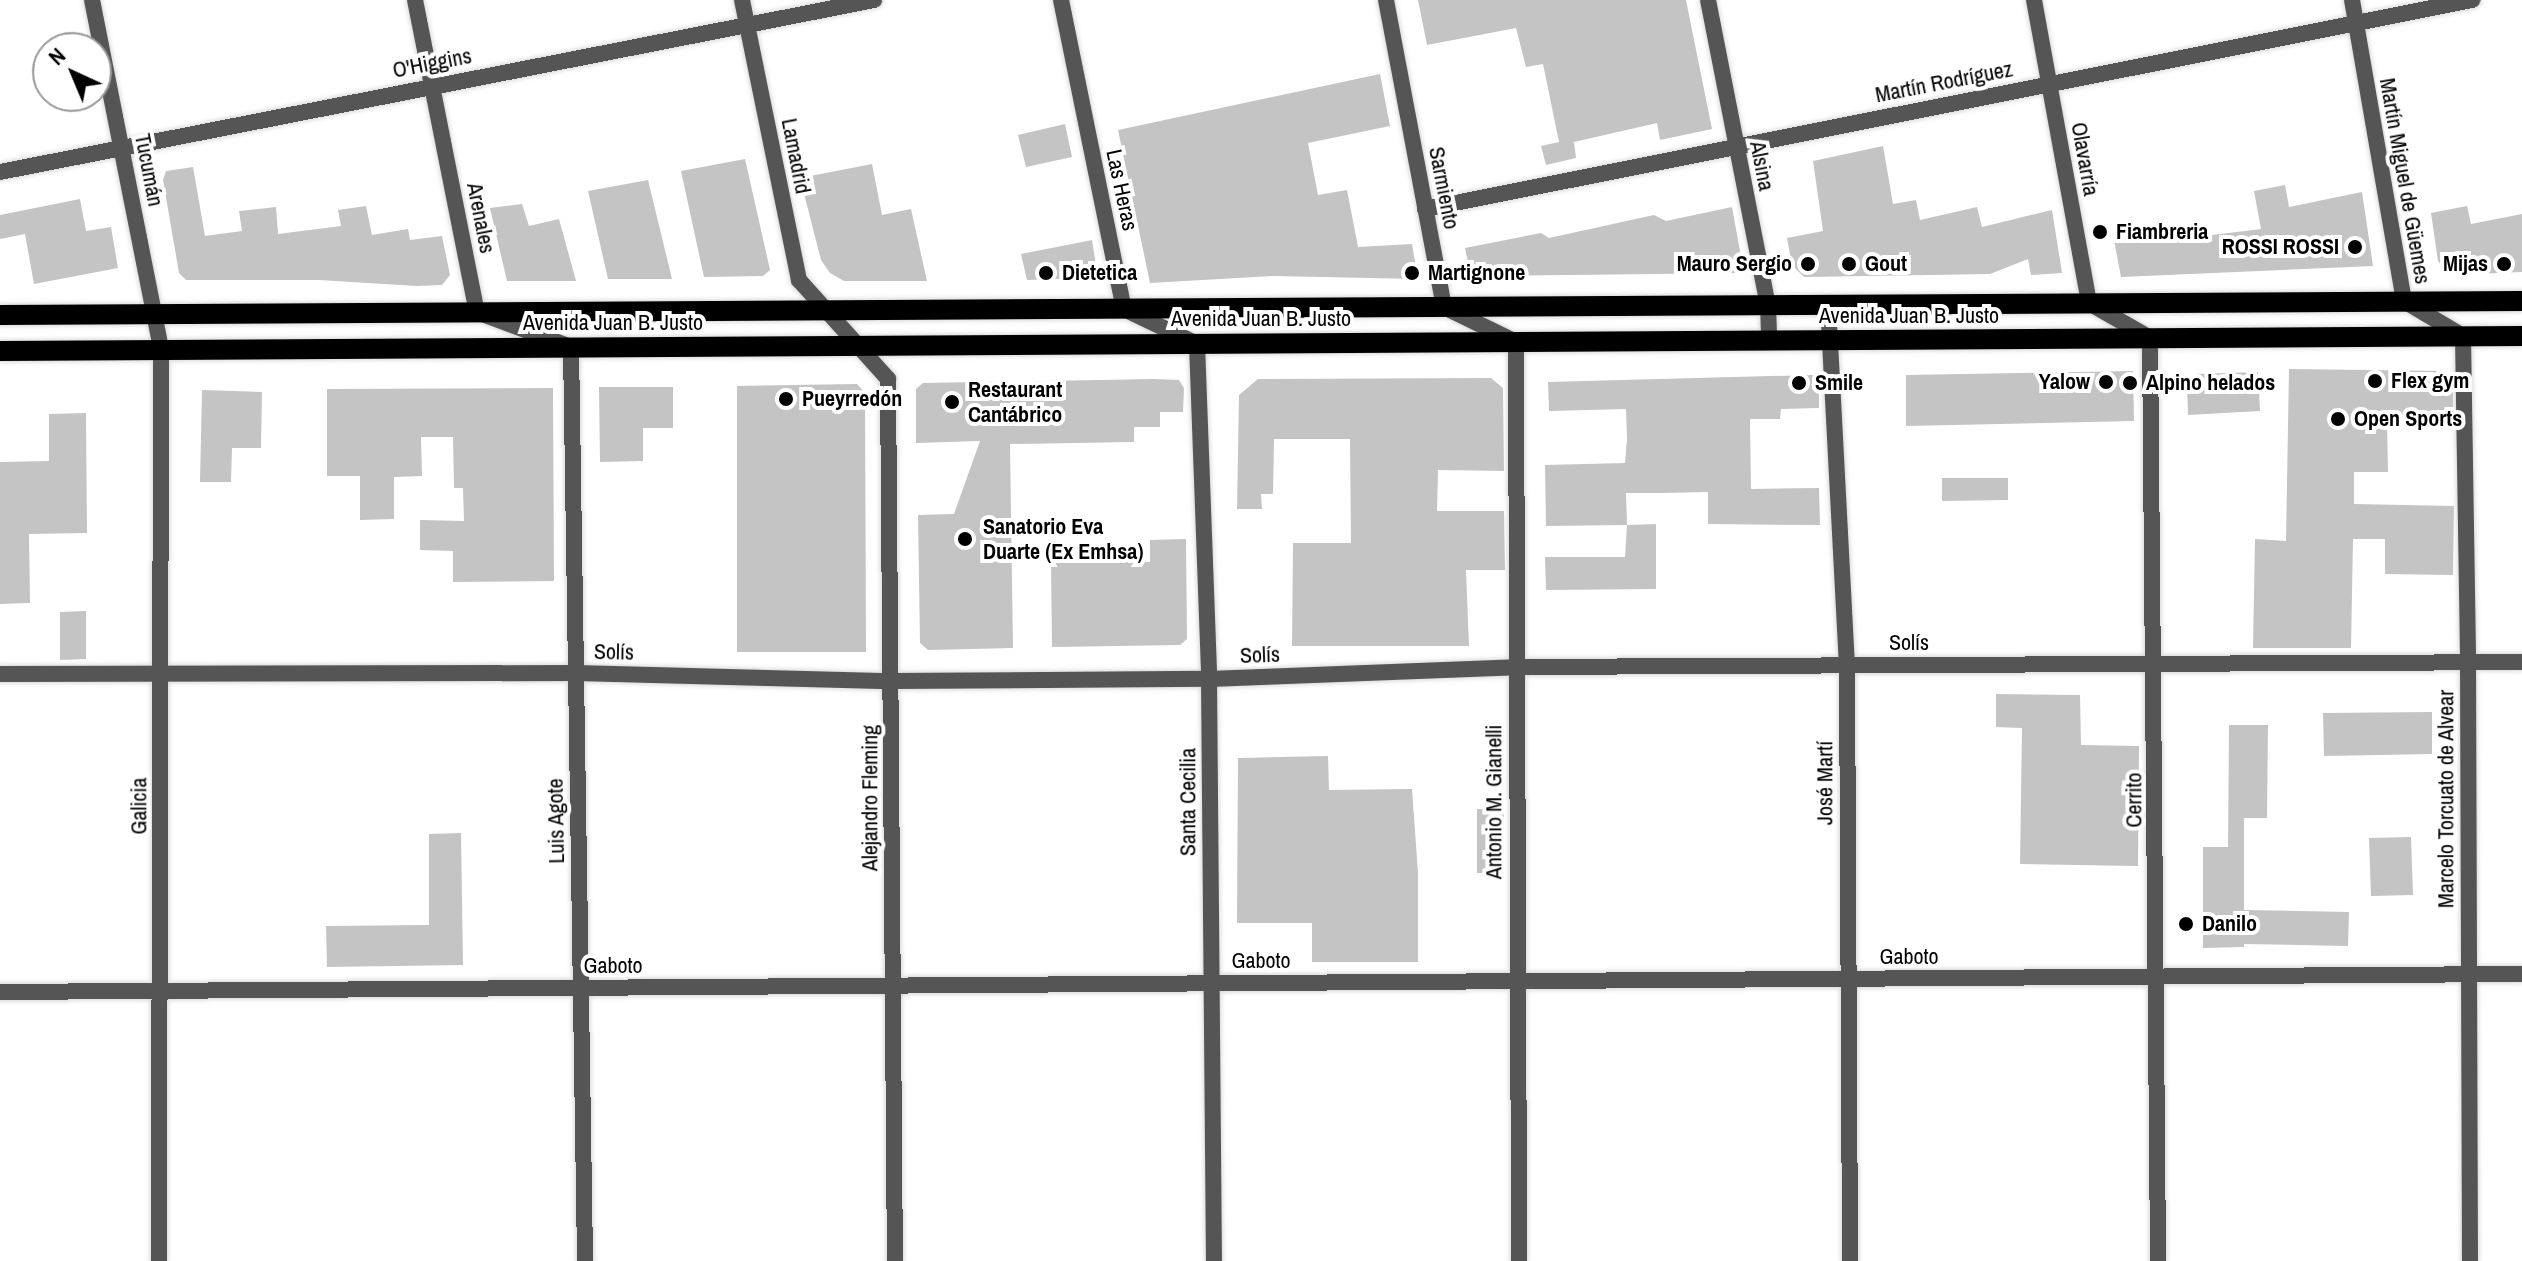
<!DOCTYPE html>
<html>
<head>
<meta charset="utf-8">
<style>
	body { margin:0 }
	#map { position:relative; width:2522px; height:1261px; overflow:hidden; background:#fff; font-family:"Archivo Narrow",sans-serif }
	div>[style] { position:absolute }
	.building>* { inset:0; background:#c4c4c4 }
	.roads { filter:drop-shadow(0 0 2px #dbdbdb) drop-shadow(0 0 2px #dbdbdb) }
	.street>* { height:16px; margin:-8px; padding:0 8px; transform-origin:8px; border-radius:8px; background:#555 }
	.primary>* { height:20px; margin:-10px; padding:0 10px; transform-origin:10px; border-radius:10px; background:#000 }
	.dots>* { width:22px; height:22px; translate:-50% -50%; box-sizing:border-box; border:4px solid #fff; border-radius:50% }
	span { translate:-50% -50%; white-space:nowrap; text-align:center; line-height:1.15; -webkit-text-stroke:8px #fff; paint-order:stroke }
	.street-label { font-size:22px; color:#000 }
	.poi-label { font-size:22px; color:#000; font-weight:700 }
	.left { translate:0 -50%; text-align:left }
	.right { translate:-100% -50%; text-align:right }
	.north { position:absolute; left:32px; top:32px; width:80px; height:80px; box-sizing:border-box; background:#fff; border:2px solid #999; border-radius:50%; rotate:316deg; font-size:22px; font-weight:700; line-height:32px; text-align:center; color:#000 }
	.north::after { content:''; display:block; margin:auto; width:28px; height:36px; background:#000; clip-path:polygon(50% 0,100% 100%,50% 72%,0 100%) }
</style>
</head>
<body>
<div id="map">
	<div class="building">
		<i style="clip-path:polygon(1418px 0,1686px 0,1712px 129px,1660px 140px,1657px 123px,1574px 142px,1576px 158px,1546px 165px,1541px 146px,1559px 142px,1543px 64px,1526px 67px,1516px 28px,1427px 45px)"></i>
		<i style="clip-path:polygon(1380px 74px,1390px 126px,1308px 143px,1318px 195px,1347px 190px,1358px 247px,1412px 244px,1418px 279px,1274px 276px,1150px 283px,1118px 130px)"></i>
		<i style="clip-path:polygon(1065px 124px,1072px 157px,1026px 167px,1018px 135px)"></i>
		<i style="clip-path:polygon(1883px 146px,1893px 204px,1916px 200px,1920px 220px,1977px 207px,1982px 227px,2052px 210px,2062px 273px,2031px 275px,2028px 259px,1990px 274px,1804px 277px,1792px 265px,1787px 238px,1823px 231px,1813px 161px)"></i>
		<i style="clip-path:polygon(745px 159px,770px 270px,763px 276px,704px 277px,681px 171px)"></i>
		<i style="clip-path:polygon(872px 164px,882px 215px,911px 209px,927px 281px,844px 281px,830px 273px,821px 260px,800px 178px)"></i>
		<i style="clip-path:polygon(193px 167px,205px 236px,242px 231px,239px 211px,276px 207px,278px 234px,341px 226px,338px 210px,366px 206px,372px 235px,408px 229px,410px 240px,442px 236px,450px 275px,442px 285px,417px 286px,319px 280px,186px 280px,179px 273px,163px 180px,166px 171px)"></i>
		<i style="clip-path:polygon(648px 180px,672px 279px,608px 279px,588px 191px)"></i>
		<i style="clip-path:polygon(2285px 185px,2289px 207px,2362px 192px,2373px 266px,2121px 277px,2114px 240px,2180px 236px,2180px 239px,2261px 229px,2254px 191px)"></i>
		<i style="clip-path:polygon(80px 199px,86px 231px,111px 227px,118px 268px,34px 284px,25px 234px,0 239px,0 215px)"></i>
		<i style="clip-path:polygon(522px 204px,529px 226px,559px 219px,576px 281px,507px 281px,490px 208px)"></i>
		<i style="clip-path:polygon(2467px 206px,2471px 224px,2522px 214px,2522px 272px,2449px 275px,2438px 261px,2431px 213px)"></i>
		<i style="clip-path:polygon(1732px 207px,1744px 273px,1471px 276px,1465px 248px,1541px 233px,1549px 238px,1654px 215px,1666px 221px)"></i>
		<i style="clip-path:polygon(1092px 240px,1097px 272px,1091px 278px,1027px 280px,1021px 254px)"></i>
		<i style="clip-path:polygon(2289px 369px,2445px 371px,2453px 379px,2453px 411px,2414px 411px,2414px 419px,2387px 419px,2388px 472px,2354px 472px,2354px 504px,2454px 506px,2453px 575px,2385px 574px,2385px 539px,2353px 539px,2351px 648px,2253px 648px,2255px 539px,2286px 541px)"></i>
		<i style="clip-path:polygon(2133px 371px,2134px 421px,1906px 426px,1906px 375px)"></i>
		<i style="clip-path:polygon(2258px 372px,2260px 411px,2188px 415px,2187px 382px,2195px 374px)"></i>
		<i style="clip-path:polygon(1813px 375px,1819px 382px,1819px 408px,1781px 409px,1780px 419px,1750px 419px,1751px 489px,1819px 488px,1820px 525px,1708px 524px,1708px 492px,1660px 493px,1626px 493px,1627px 525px,1546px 526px,1545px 465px,1625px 463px,1627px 439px,1626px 409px,1549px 411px,1548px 382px)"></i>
		<i style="clip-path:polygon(1491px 378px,1503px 388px,1504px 471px,1438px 470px,1437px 511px,1504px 511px,1505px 570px,1466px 570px,1469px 646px,1292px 646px,1293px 543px,1351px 543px,1350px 439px,1274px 439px,1273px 494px,1261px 494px,1262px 509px,1237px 509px,1239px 395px,1258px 379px)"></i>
		<i style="clip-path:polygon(1154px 379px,1179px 380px,1184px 388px,1183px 412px,1160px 412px,1160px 427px,1134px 427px,1134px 442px,1010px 444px,1013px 648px,928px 650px,920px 643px,918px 515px,954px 514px,980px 441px,916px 443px,916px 389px,923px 383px)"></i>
		<i style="clip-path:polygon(857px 384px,865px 393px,866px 652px,737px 652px,737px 386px)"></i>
		<i style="clip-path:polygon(599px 387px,673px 387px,673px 428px,643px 428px,643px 461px,600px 462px)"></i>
		<i style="clip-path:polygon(553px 388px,554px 581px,453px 582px,453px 551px,420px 550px,420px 520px,464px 521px,463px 488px,454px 488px,453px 437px,421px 437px,422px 476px,394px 477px,394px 519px,360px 520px,360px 476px,327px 476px,327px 389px)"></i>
		<i style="clip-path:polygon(202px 390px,262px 392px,261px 448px,232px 448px,231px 482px,200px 482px)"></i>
		<i style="clip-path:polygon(86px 413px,87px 533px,29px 534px,30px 603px,0 604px,0 462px,49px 461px,49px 414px)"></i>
		<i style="clip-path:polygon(1942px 478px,2008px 478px,2008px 500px,1942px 501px)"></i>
		<i style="clip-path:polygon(1656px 524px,1656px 589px,1546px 590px,1545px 557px,1625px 557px,1627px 525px)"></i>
		<i style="clip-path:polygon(1186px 539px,1187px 639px,1180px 645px,1052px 647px,1051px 562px,1150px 562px,1150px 540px)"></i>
		<i style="clip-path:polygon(86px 611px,86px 659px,60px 660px,60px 612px)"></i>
		<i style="clip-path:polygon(1996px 694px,2080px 695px,2081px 745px,2139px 746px,2138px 866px,2020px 864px,2022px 728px,1996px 727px)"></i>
		<i style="clip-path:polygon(2432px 712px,2432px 754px,2324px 756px,2323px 713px)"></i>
		<i style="clip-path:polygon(2229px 725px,2268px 725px,2267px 818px,2244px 818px,2244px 910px,2349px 912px,2348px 946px,2244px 944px,2244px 947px,2203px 948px,2203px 847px,2228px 847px)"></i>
		<i style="clip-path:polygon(1328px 756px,1329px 790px,1412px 789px,1418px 873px,1418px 962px,1312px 962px,1312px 923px,1237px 923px,1238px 758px)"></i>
		<i style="clip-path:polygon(1477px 809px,1504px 809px,1504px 873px,1477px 873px)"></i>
		<i style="clip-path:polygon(461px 833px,463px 965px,327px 967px,326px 926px,429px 925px,429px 834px)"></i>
		<i style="clip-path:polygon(2411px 837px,2413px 895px,2371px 896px,2369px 838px)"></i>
	</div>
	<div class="roads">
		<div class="street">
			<i style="left:92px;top:0;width:357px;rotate:78.8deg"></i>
			<i style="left:161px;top:350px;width:911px;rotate:90.13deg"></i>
			<i style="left:415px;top:0;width:318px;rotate:78.8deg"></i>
			<i style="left:477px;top:312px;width:100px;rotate:20.4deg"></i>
			<i style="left:571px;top:347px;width:914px;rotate:89.12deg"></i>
			<i style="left:742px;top:0;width:286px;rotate:78.5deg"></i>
			<i style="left:799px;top:280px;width:133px;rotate:48deg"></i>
			<i style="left:888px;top:379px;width:882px;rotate:89.55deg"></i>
			<i style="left:1061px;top:0;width:315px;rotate:78.5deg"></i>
			<i style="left:1124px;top:309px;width:81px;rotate:25.6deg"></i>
			<i style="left:1197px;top:344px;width:335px;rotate:87.9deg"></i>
			<i style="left:1209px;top:679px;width:582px;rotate:89.51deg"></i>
			<i style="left:1386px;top:0;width:312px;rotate:79.3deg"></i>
			<i style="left:1444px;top:307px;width:80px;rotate:25.9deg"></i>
			<i style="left:1516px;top:342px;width:919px;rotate:89.81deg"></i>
			<i style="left:1708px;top:0;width:311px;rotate:78.9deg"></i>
			<i style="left:1768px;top:305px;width:35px;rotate:88deg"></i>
			<i style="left:2034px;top:0;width:308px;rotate:79.7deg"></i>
			<i style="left:2089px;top:303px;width:70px;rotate:29.8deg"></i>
			<i style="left:2150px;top:338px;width:923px;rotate:89.5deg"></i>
			<i style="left:2352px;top:0;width:305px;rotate:80.2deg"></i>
			<i style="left:2404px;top:301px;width:69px;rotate:30.7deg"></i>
			<i style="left:2463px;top:336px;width:326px;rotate:89.1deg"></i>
			<i style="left:2468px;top:662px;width:599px;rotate:89.81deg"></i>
			<i style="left:0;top:172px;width:891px;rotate:-11.13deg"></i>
			<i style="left:1425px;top:209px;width:1068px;rotate:-11.29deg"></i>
			<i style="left:1828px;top:304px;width:361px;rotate:87deg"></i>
			<i style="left:1847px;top:665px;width:596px;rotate:89.71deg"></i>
			<i style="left:0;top:674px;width:576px;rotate:-0.1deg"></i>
			<i style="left:576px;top:673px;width:315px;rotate:1.5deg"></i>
			<i style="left:891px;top:681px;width:318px;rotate:-0.4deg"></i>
			<i style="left:1209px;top:679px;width:307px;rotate:-2.2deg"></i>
			<i style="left:1516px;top:667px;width:1006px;rotate:-0.28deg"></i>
			<i style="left:0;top:992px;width:2522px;rotate:-0.41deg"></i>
		</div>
		<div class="primary">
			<i style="left:0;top:315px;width:2522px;rotate:-0.32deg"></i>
			<i style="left:0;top:351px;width:2522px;rotate:-0.34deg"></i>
		</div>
	</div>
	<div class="dots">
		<i style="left:2100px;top:232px;background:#000"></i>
		<i style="left:2355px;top:247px;background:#000"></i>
		<i style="left:1808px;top:264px;background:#000"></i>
		<i style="left:1849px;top:264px;background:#000"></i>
		<i style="left:2504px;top:264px;background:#000"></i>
		<i style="left:1046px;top:273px;background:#000"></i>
		<i style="left:1412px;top:273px;background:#000"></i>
		<i style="left:2375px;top:381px;background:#000"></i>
		<i style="left:2106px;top:382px;background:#000"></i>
		<i style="left:1799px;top:383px;background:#000"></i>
		<i style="left:2130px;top:383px;background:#000"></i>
		<i style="left:786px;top:399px;background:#000"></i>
		<i style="left:952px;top:402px;background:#000"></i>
		<i style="left:2338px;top:419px;background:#000"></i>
		<i style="left:965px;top:539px;background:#000"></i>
		<i style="left:2186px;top:924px;background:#000"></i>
	</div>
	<div class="street-label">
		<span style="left:432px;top:63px;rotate:-11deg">O'Higgins</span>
		<span style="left:1944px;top:82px;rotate:-11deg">Martín Rodríguez</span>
		<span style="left:796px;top:156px;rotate:79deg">Lamadrid</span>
		<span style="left:2085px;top:159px;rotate:80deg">Olavarría</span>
		<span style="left:1762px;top:166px;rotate:79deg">Alsina</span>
		<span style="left:149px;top:170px;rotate:79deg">Tucumán</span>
		<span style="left:2405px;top:181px;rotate:80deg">Martín Miguel de Güemes</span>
		<span style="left:1444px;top:188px;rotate:79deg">Sarmiento</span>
		<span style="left:1122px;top:190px;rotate:78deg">Las Heras</span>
		<span style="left:481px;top:218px;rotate:79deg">Arenales</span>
		<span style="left:1909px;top:316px">Avenida Juan B. Justo</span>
		<span style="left:1261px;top:319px">Avenida Juan B. Justo</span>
		<span style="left:613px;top:323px">Avenida Juan B. Justo</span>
		<span style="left:1909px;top:643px">Solís</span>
		<span style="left:614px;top:652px;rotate:1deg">Solís</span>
		<span style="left:1260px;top:655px;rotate:-2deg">Solís</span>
		<span style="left:1825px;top:783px;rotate:-90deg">José Martí</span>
		<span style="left:870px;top:798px;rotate:-90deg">Alejandro Fleming</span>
		<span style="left:2446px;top:799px;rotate:-90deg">Marcelo Torcuato de Alvear</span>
		<span style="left:2134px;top:800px;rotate:-90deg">Cerrito</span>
		<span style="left:1188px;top:802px;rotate:-90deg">Santa Cecilia</span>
		<span style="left:1494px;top:802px;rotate:-90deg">Antonio M. Gianelli</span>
		<span style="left:139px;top:806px;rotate:-90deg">Galicia</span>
		<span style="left:556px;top:821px;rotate:-91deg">Luis Agote</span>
		<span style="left:1909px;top:957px">Gaboto</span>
		<span style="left:1261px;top:961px">Gaboto</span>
		<span style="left:613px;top:966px">Gaboto</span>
	</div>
	<div class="poi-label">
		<span class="left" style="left:2116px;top:232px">Fiambreria</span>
		<span class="right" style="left:2339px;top:247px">ROSSI ROSSI</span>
		<span class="right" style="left:1792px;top:264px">Mauro Sergio</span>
		<span class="left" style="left:1865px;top:264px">Gout</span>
		<span class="right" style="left:2488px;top:264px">Mijas</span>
		<span class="left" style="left:1062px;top:273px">Dietetica</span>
		<span class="left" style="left:1428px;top:273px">Martignone</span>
		<span class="left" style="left:2391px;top:381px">Flex gym</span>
		<span class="right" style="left:2090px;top:382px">Yalow</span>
		<span class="left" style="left:1815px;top:383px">Smile</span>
		<span class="left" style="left:2146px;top:383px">Alpino helados</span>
		<span class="left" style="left:968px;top:402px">Restaurant<br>Cantábrico</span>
		<span class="left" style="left:802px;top:399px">Pueyrredón</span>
		<span class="left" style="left:2354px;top:419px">Open Sports</span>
		<span class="left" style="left:983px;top:539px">Sanatorio Eva<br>Duarte (Ex Emhsa)</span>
		<span class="left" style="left:2202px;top:924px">Danilo</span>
	</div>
	<div class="north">N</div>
</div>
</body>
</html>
